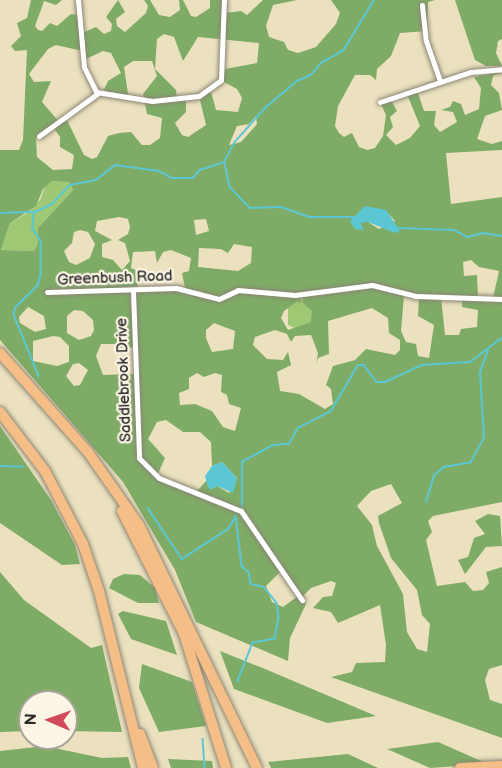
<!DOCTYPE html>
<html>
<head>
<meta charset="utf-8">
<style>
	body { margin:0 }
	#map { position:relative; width:502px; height:768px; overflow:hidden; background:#ebe1bf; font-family:"Balsamiq Sans",sans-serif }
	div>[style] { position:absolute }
	.green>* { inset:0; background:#9ec874 }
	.forest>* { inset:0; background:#7eac66 }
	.water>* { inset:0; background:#5bc7d4 }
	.stream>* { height:1.5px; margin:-0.75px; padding:0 0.75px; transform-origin:0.75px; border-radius:0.75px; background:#5bc7d4 }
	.roads { filter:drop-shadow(0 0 2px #8b8675) drop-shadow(0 0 2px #8b8675) }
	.minor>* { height:5px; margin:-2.5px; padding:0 2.5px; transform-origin:2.5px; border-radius:2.5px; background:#fff }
	.motorway>* { height:10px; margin:-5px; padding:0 5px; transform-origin:5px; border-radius:5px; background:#f6be87 }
	span { translate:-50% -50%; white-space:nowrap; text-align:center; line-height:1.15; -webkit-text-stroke:4.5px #fcf5e5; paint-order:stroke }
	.street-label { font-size:15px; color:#2b2b2b }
	.north { position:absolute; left:18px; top:690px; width:60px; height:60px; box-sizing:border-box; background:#fcf5e5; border:2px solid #a8a49b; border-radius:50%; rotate:272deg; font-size:16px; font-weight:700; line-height:24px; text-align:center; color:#2b2b2b }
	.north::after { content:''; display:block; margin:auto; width:21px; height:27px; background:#d1495b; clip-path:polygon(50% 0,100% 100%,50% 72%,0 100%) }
</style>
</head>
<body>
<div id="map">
	<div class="green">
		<i style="clip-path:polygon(52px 181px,70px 182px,73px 190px,38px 228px,39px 245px,34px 251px,1px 250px,10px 223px,29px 212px,40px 200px,46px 184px)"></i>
		<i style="clip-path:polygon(288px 300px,317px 300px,310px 335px,288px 325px)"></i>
	</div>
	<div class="forest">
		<i style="clip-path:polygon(evenodd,31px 0,62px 0,56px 5px,44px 1px,35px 26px,38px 30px,42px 31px,50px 23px,57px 26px,71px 14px,80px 15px,82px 33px,96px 27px,104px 34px,111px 31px,112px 24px,106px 17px,118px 0,125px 12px,116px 19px,117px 26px,125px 32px,146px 13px,148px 6px,144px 0,150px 0,159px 15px,170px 17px,180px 10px,179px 0,183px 0,191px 16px,196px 17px,210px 8px,210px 0,224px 0,225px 13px,241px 11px,247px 15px,263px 0,297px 0,273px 5px,266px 26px,269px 37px,284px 42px,288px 50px,298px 53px,316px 47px,336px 24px,340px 13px,331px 0,435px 0,428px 2px,427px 31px,400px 33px,391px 56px,377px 69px,376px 80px,370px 75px,355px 75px,338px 106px,335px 126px,339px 133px,344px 137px,352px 133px,359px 147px,367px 150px,375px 148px,383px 136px,386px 115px,381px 104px,391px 100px,397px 111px,390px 117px,393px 127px,386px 135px,396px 145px,410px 138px,420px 126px,407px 94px,417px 90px,424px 111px,436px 111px,434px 125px,440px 132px,457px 122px,453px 112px,441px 110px,450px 107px,453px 101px,461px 104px,465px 115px,479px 109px,481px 88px,474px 77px,502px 72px,493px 76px,491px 85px,499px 93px,502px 110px,485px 116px,477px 139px,492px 144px,502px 141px,502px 150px,446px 153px,451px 204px,502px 197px,502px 502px,433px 516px,428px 521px,432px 532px,426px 540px,437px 586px,465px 582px,473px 591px,483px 590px,489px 583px,486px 572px,502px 567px,502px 665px,489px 669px,485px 680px,490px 700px,502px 704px,502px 738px,331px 677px,352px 672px,356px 663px,385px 662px,386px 645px,380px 605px,338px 623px,331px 612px,313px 608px,323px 597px,332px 596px,336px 583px,331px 581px,311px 588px,301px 598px,306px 604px,290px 638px,288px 661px,196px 622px,175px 570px,123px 482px,0 340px,0 150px,19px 150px,23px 140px,27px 50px,15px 51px,11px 46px,21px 36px,17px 23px,27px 18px,31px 0,164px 34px,174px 37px,183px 61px,198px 37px,259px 43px,257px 63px,225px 69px,222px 81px,237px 89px,242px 98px,238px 112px,216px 110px,211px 92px,199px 96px,206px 125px,188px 137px,182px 135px,175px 123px,186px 112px,186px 99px,177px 100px,176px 90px,155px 69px,157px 39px,164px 34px,31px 0,56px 45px,83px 51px,86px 59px,103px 51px,111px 53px,121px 73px,108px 81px,101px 96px,124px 98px,128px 94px,124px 67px,133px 61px,152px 61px,157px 76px,143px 94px,147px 114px,162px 118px,160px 138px,150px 145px,142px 145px,131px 132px,119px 133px,108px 136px,97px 157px,92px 159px,84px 155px,67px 120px,60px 123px,42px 102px,51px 81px,34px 82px,29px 74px,48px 49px,56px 45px,31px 0,256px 116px,257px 124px,241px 142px,229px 145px,237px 126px,249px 124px,256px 116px,31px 0,53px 127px,60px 137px,60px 147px,74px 155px,72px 169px,53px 170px,37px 157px,36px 138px,53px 127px,31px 0,52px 181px,70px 182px,73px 190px,38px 228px,38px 245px,34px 251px,1px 250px,10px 223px,36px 206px,43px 189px,52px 181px,31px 0,375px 210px,385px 210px,395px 221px,379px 229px,368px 222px,351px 221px,375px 210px,31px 0,119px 217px,128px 219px,130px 227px,128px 234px,118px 240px,125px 243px,130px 261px,122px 270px,113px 260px,102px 257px,102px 244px,112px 240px,95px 231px,97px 221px,119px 217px,31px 0,206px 219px,209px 231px,196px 235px,194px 220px,206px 219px,31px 0,80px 230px,88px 232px,95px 244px,90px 258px,76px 265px,69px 262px,64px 251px,72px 243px,74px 232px,80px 230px,31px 0,234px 244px,252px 247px,251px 263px,238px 271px,198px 267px,199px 248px,221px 249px,228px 253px,234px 244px,31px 0,171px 250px,191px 258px,189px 271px,182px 273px,185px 288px,137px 290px,139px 272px,131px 268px,133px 252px,155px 251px,157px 263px,163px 252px,171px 250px,31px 0,471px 260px,479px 267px,499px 271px,493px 298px,478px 297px,477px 275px,464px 276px,463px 262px,471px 260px,31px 0,302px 295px,303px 303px,312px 311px,311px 322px,288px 330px,281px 318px,284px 311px,298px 301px,300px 304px,302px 295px,31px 0,404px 295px,419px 297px,418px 316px,434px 325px,429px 358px,418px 356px,416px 344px,406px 342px,401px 331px,404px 295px,31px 0,441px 297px,462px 298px,462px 307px,478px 310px,477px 327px,461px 329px,459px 335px,445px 335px,441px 297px,31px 0,28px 307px,44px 316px,46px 329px,35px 332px,20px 323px,19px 317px,28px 307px,31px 0,372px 308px,388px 318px,389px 333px,400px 340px,400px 350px,395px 355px,366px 349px,355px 360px,333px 366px,326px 385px,331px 389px,333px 404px,325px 409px,299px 394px,280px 391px,277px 372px,291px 365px,288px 352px,283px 360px,267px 359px,253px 345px,255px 337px,275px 330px,287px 334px,291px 342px,295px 336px,311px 335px,318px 353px,316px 364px,318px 358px,329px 354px,328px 321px,372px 308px,31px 0,83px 311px,93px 320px,94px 330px,91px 336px,79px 340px,67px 333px,67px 316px,74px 310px,83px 311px,31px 0,214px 323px,235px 331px,233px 349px,212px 352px,206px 338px,206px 330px,214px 323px,31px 0,53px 336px,60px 337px,69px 346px,69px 362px,57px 366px,33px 361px,33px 341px,53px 336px,31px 0,101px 344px,116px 344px,121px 349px,135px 347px,135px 374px,103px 375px,96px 356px,101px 344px,31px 0,79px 363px,88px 370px,80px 385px,74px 386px,66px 376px,73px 364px,79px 363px,31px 0,197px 373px,204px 377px,215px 373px,222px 375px,221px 392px,227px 395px,229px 404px,241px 408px,235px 431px,223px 427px,212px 411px,195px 404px,180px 405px,179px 393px,189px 389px,189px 378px,197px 373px,31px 0,166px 420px,183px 432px,200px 432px,211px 442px,212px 466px,222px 462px,237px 478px,229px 493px,217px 486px,208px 487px,207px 480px,197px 491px,157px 476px,165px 458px,148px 439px,157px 422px,166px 420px,31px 0,391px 484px,402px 503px,378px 516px,379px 523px,391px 558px,417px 590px,422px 615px,430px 624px,427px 652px,417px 649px,407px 632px,403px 594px,377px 546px,372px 525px,357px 506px,371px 491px,391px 484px,31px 0,280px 572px,298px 596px,283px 607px,272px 602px,266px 586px,280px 572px)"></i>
		<i style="clip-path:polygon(455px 0,502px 0,502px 39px,498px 41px,496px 53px,502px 66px,486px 66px,475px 60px)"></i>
		<i style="clip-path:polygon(0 426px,51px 500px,75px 545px,80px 564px,62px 565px,0 523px)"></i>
		<i style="clip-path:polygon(488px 514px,500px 516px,502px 546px,486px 547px,465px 574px,458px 560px,468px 557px,474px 538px,485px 534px,475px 521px)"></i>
		<i style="clip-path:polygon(0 572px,24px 600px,91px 648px,102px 645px,122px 732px,66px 731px,66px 702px,30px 702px,30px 731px,0 732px)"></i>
		<i style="clip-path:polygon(124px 574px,140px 575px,155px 588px,159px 603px,138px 603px,109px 588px,113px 579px)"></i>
		<i style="clip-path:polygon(123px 611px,166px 621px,177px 655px,131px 639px,118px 614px)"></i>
		<i style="clip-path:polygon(220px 651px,265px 669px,376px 716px,327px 723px,234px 689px)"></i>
		<i style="clip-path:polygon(142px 664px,192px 682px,206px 726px,159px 732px,139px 688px)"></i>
		<i style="clip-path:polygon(438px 742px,488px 764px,430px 768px,387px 749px)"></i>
		<i style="clip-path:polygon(45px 746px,102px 758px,128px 757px,131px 768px,0 768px,0 751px)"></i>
		<i style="clip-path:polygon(348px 754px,378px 768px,271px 768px,268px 762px)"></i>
		<i style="clip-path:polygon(168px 759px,212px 761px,213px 768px,171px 768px)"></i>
	</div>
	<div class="water">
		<i style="clip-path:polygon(365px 206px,386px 210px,400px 231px,395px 233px,368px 222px,360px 223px,364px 230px,355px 229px,350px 221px)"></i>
		<i style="clip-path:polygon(222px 462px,237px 478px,233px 493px,217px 486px,211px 490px,208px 487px,205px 476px,212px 466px)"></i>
	</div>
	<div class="stream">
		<i style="left:225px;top:163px;width:25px;rotate:78deg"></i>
		<i style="left:230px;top:187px;width:29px;rotate:46deg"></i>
		<i style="left:250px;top:208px;width:31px;rotate:-2deg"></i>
		<i style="left:281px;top:207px;width:31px;rotate:19deg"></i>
		<i style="left:310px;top:217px;width:45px"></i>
		<i style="left:0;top:213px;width:35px;rotate:-2deg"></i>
		<i style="left:35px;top:212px;width:19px;rotate:-25deg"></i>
		<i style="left:52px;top:204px;width:26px;rotate:-47deg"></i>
		<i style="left:70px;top:185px;width:26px;rotate:-11deg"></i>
		<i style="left:96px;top:180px;width:24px;rotate:-38deg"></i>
		<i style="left:115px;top:165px;width:44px;rotate:7.8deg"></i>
		<i style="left:159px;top:171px;width:15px;rotate:28deg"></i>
		<i style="left:172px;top:178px;width:21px"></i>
		<i style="left:193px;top:178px;width:11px;rotate:-49deg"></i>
		<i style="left:200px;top:170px;width:25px;rotate:-18deg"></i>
		<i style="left:224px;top:162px;width:21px;rotate:-62deg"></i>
		<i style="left:234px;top:143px;width:47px;rotate:-48.5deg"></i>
		<i style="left:265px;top:108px;width:42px;rotate:-40.2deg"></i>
		<i style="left:297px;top:81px;width:15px;rotate:-23deg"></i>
		<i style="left:311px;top:75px;width:16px;rotate:-50deg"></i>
		<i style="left:321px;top:63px;width:25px;rotate:-29deg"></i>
		<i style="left:343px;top:51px;width:60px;rotate:-58.7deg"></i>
		<i style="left:34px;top:213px;width:16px;rotate:94deg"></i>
		<i style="left:33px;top:229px;width:14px;rotate:56deg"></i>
		<i style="left:41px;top:241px;width:34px;rotate:90deg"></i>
		<i style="left:41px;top:275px;width:11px;rotate:105deg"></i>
		<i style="left:38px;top:286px;width:30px;rotate:136deg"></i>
		<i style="left:16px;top:307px;width:8px;rotate:104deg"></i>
		<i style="left:14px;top:315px;width:66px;rotate:67.7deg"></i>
		<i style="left:398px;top:228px;width:56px;rotate:2deg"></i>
		<i style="left:454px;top:230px;width:16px;rotate:27deg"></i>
		<i style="left:468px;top:237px;width:16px;rotate:-15deg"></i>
		<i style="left:483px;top:233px;width:19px;rotate:9deg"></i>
		<i style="left:0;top:466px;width:23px;rotate:2deg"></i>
		<i style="left:426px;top:502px;width:28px;rotate:-73deg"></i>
		<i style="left:434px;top:475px;width:13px;rotate:-39deg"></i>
		<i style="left:444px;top:467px;width:27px;rotate:-10deg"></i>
		<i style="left:471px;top:462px;width:27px;rotate:-62deg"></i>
		<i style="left:484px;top:438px;width:66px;rotate:-93.5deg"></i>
		<i style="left:480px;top:372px;width:23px;rotate:-70deg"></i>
		<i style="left:148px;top:508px;width:61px;rotate:56.3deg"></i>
		<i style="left:182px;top:559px;width:55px;rotate:-33.1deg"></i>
		<i style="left:228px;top:529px;width:15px;rotate:-58deg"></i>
		<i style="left:242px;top:508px;width:46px;rotate:-90deg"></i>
		<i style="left:242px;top:462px;width:35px;rotate:-29deg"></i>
		<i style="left:273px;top:445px;width:16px;rotate:-4deg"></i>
		<i style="left:289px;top:444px;width:18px;rotate:-61deg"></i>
		<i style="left:298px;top:428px;width:37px;rotate:-27deg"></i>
		<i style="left:331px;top:411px;width:53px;rotate:-59.6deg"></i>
		<i style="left:358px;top:365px;width:6px"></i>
		<i style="left:364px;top:365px;width:21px;rotate:53deg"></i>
		<i style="left:377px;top:382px;width:8px"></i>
		<i style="left:385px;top:382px;width:41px;rotate:-24.7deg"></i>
		<i style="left:422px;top:365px;width:48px;rotate:-3.6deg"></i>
		<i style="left:470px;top:362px;width:40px;rotate:-37deg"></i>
		<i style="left:236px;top:515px;width:51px;rotate:83.3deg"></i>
		<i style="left:242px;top:566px;width:9px;rotate:41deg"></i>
		<i style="left:249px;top:572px;width:12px;rotate:81deg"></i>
		<i style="left:251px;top:584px;width:13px;rotate:13deg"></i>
		<i style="left:264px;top:587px;width:21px;rotate:51deg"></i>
		<i style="left:277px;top:603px;width:14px;rotate:82deg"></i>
		<i style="left:279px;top:617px;width:22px;rotate:100deg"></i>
		<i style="left:275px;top:639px;width:22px;rotate:170deg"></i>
		<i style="left:253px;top:643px;width:41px;rotate:111.5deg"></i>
		<i style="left:203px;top:739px;width:29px;rotate:86deg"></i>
	</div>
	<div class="roads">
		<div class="minor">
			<i style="left:78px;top:0;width:67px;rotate:84.9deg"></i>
			<i style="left:84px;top:67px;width:28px;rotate:64deg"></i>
			<i style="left:96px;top:92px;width:57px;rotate:9.1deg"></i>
			<i style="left:152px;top:101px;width:47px;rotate:-6.1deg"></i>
			<i style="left:199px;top:96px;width:27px;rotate:-36deg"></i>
			<i style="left:221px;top:80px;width:80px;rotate:-87.9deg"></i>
			<i style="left:422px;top:5px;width:36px;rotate:84deg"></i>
			<i style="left:426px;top:41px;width:42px;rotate:70.7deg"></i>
			<i style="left:380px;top:102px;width:95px;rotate:-18.4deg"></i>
			<i style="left:470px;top:72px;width:32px;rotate:-5deg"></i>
			<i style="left:39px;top:136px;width:72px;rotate:-35.9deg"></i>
			<i style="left:133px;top:291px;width:167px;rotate:87.9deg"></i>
			<i style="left:139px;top:458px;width:28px;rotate:45deg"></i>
			<i style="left:159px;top:478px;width:88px;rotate:21.9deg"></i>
			<i style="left:241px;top:511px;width:108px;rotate:55.6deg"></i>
			<i style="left:47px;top:292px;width:129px;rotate:-1.8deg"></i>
			<i style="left:176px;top:288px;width:44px;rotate:14.3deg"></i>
			<i style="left:219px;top:299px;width:21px;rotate:-25deg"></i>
			<i style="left:238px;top:290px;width:57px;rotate:5deg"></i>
			<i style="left:295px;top:295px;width:78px;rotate:-7.4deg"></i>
			<i style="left:372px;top:285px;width:45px;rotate:14deg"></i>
			<i style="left:416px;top:296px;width:86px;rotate:2deg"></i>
		</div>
		<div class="motorway">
			<i style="left:0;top:353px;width:132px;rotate:48.4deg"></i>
			<i style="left:88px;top:452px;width:89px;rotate:55.1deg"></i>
			<i style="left:139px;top:525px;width:270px;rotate:64.1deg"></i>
			<i style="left:0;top:412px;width:74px;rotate:52.7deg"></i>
			<i style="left:45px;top:471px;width:82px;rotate:62.5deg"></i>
			<i style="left:83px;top:544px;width:50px;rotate:71.2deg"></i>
			<i style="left:99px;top:591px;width:182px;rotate:76deg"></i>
			<i style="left:122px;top:511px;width:138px;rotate:63.2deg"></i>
			<i style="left:184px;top:634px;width:140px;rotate:72.6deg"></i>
			<i style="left:140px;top:734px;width:36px;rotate:69deg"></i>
			<i style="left:460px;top:768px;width:42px;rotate:-2.7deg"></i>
		</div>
	</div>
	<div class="street-label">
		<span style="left:115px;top:278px;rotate:-2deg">Greenbush Road</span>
		<span style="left:124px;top:380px;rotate:-92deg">Saddlebrook Drive</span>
	</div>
	<div class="north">N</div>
</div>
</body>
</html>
